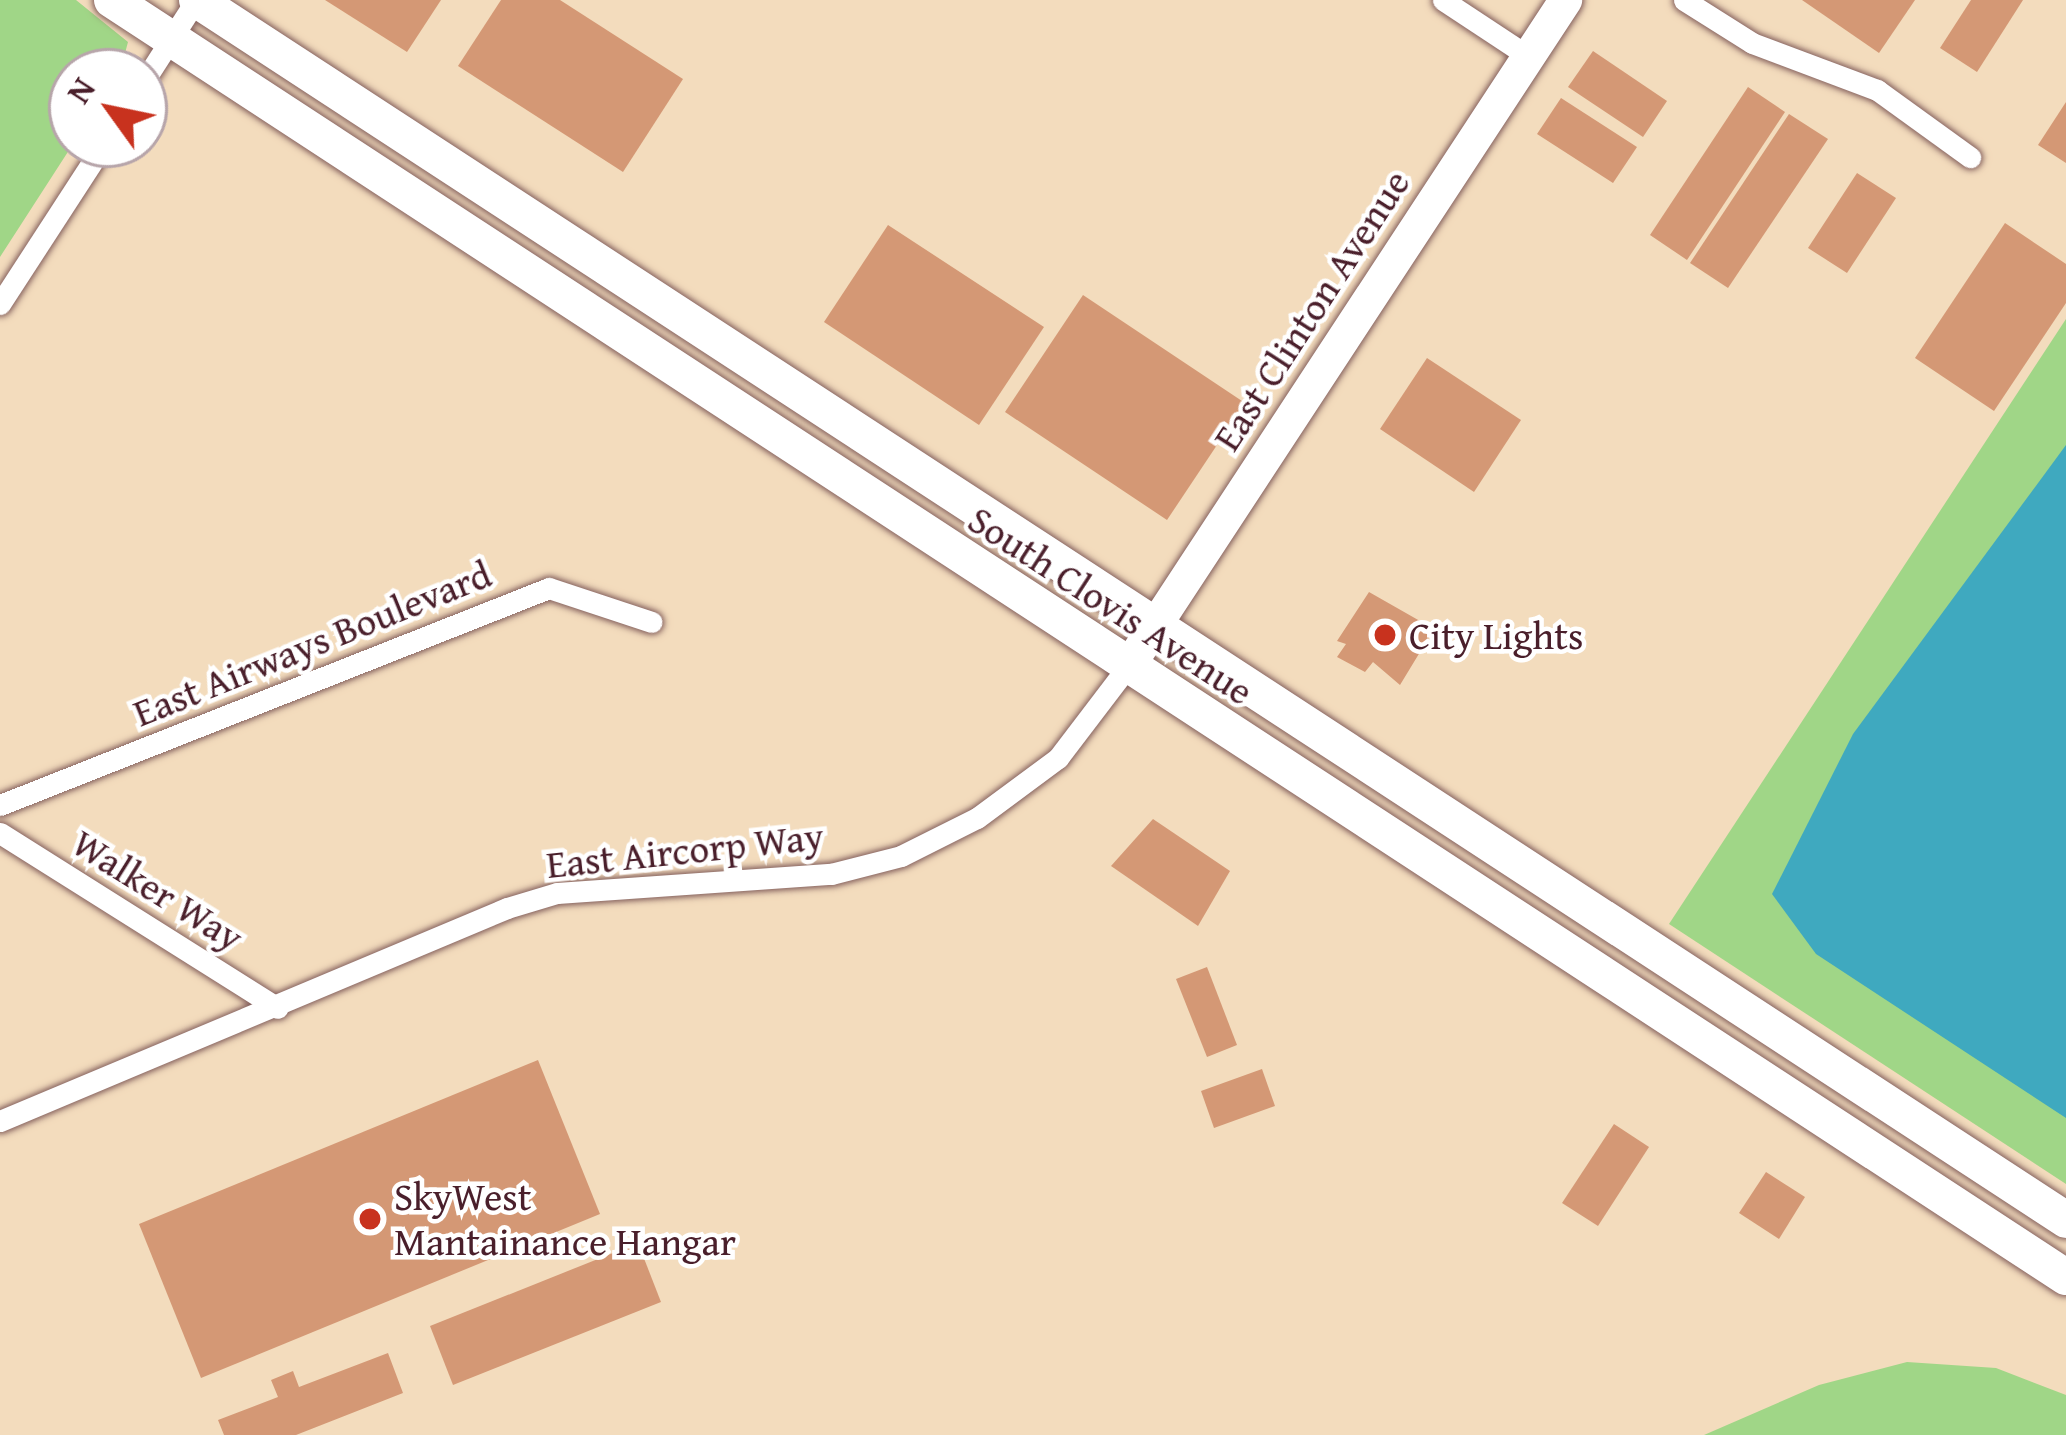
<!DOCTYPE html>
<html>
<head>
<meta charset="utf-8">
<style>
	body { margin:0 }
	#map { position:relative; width:2066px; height:1435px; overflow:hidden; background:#f3dcbd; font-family:"Gentium Book Plus",serif }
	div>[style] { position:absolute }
	.green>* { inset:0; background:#a0d687 }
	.water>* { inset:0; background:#3fa9bf }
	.building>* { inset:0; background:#d49875 }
	.roads { filter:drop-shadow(0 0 3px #85615e) drop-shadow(0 0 3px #85615e) }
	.street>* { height:21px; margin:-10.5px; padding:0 10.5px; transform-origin:10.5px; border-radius:10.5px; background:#fff }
	.secondary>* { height:33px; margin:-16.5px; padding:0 16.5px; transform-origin:16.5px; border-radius:16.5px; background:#fff }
	.primary>* { height:36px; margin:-18px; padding:0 18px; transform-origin:18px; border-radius:18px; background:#fff }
	.dots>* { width:33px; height:33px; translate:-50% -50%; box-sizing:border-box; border:6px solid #fff; border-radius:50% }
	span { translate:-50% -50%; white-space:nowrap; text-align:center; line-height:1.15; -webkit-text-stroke:9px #fff; paint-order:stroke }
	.street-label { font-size:39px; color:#4a1f2b }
	.poi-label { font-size:39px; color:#4a1f2b }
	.left { translate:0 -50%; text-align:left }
	.north { position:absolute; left:48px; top:48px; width:120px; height:120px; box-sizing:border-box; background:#fff; border:3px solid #b7a5aa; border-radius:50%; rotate:303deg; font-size:33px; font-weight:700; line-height:48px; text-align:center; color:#4a1f2b }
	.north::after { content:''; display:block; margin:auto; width:42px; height:54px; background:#c8321e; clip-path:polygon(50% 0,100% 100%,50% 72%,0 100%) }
</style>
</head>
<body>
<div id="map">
	<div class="green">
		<i style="clip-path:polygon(0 0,76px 0,128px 42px,120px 72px,72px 72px,73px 144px,0 257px)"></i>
		<i style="clip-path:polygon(2066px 319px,2066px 1184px,1669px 924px)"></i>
		<i style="clip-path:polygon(1907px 1362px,1996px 1368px,2066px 1395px,2066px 1435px,1704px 1435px,1819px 1385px)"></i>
	</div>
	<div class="water">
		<i style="clip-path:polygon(2066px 445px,2066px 1118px,1816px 954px,1772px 894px,1853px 734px)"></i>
	</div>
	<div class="building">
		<i style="clip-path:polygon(325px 0,441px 0,407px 52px)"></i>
		<i style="clip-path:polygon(501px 0,560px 0,683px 79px,623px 172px,458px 66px)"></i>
		<i style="clip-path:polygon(1802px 0,1915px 0,1879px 53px)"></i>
		<i style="clip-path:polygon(1971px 0,2023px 0,1977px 72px,1940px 48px)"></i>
		<i style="clip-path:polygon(1593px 51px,1667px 101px,1643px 137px,1568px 87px)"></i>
		<i style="clip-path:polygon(1748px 87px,1785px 112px,1687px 260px,1650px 235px)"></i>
		<i style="clip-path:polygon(1561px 98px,1637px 147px,1613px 183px,1537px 134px)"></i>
		<i style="clip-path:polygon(2066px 102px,2066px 163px,2038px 145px)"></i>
		<i style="clip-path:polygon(1789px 114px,1828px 139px,1728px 288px,1690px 263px)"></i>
		<i style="clip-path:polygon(1857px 173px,1896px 198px,1847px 273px,1808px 248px)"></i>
		<i style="clip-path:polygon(2005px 223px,2066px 264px,2066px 303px,1994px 411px,1915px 358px)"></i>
		<i style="clip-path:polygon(888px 225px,1044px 327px,979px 425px,824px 322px)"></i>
		<i style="clip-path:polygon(1083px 295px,1245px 403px,1167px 520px,1005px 412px)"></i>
		<i style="clip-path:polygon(1427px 358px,1521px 420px,1474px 492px,1380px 429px)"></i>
		<i style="clip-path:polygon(1369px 592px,1434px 629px,1400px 685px,1373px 662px,1365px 672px,1337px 657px,1346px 644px,1337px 641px)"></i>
		<i style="clip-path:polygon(1153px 819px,1230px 871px,1198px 926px,1111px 866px)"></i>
		<i style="clip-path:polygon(1207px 967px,1237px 1045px,1207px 1057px,1176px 979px)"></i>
		<i style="clip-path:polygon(538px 1060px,600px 1214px,201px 1378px,139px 1224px)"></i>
		<i style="clip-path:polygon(1262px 1069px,1275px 1106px,1214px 1128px,1201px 1091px)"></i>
		<i style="clip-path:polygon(1614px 1124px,1649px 1147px,1598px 1226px,1562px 1203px)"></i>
		<i style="clip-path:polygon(1766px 1172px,1805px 1197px,1779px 1239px,1739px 1213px)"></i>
		<i style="clip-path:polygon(638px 1243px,661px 1302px,453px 1385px,430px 1326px)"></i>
		<i style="clip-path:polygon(388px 1353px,403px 1393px,296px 1435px,224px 1435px,218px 1420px,278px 1397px,271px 1380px,293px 1371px,299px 1387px)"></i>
	</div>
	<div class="roads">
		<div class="street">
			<i style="left:1443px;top:0;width:102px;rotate:33.4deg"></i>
			<i style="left:1684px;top:0;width:80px;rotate:32.3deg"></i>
			<i style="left:1752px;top:43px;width:134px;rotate:20.6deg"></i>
			<i style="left:1877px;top:90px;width:115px;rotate:35.8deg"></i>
			<i style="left:144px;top:81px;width:96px;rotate:-57.3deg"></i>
			<i style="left:0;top:304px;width:191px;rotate:-57deg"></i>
			<i style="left:0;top:805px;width:590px;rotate:-21.57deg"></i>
			<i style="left:549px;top:588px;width:108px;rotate:18.3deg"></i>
			<i style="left:0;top:833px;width:328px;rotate:32.2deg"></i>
			<i style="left:0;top:1121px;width:550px;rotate:-22.79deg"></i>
			<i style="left:507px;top:908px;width:52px;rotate:-16.7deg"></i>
			<i style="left:557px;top:893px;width:275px;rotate:-4deg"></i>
			<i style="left:831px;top:874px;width:72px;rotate:-14.4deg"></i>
			<i style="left:901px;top:856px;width:85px;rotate:-26.6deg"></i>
			<i style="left:977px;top:818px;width:101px;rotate:-36.5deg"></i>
			<i style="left:1058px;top:758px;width:116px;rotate:-52.7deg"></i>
		</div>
		<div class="secondary">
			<i style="left:1128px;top:666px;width:797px;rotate:-56.73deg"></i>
		</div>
		<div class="primary">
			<i style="left:112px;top:0;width:2334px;rotate:33.17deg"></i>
			<i style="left:197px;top:0;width:2232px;rotate:33.13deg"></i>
		</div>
	</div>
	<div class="dots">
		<i style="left:1385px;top:635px;background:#c8321e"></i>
		<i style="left:370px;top:1219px;background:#c8321e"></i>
	</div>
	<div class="street-label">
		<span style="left:1311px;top:310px;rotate:-57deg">East Clinton Avenue</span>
		<span style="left:1111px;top:605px;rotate:33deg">South Clovis Avenue</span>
		<span style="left:312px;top:643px;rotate:-22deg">East Airways Boulevard</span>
		<span style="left:685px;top:850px;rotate:-6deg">East Aircorp Way</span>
		<span style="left:158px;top:890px;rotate:32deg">Walker Way</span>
	</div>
	<div class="poi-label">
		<span class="left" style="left:1409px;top:635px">City Lights</span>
		<span class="left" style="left:394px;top:1219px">SkyWest<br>Mantainance Hangar</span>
	</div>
	<div class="north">N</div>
</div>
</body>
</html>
